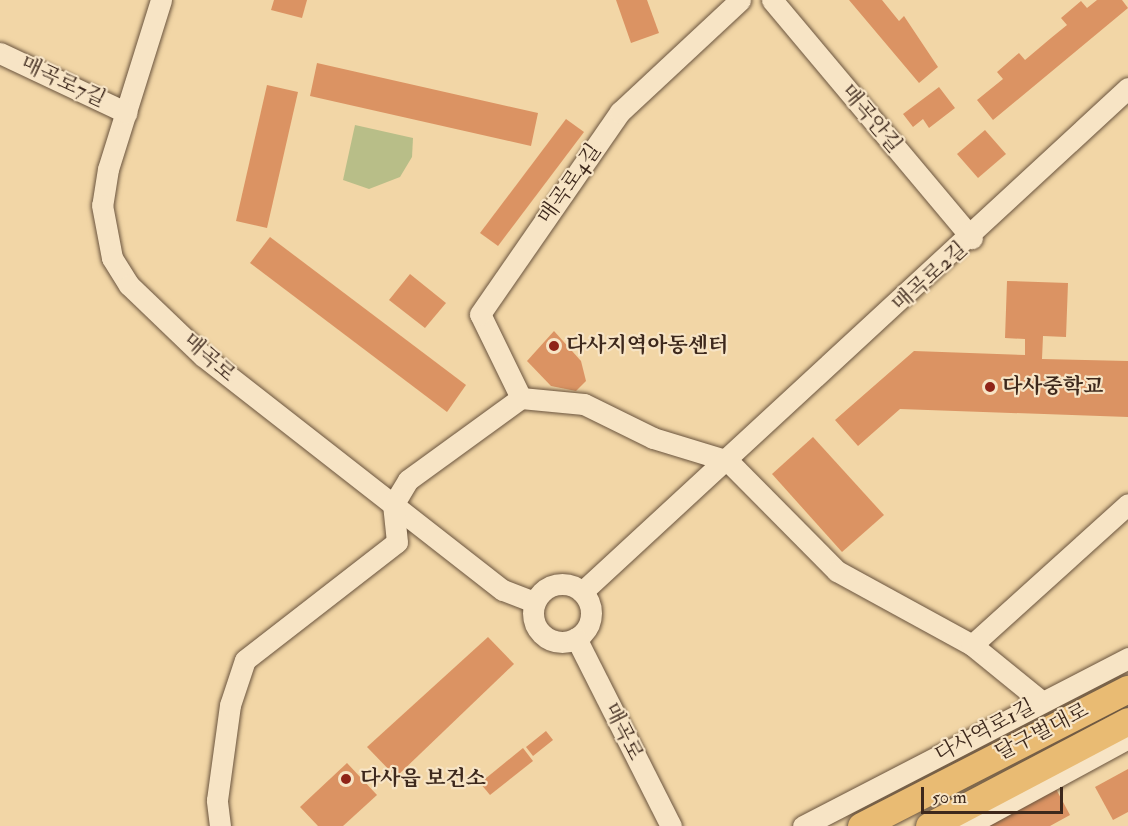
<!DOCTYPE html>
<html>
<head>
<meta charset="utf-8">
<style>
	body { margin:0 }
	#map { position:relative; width:1128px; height:826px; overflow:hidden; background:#f2d6a6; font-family:"IM FELL Double Pica","Noto Serif KR",serif }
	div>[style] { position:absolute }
	.green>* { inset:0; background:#b8be88 }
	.building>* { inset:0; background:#db9363 }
	.roads { filter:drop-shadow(0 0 2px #6a543e) drop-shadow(0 0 2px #6a543e) }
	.minor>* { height:21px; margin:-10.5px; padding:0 10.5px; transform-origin:10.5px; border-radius:10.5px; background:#f7e4c5 }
	.minor>.ring { margin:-10.5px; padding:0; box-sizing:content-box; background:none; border:21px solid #f7e4c5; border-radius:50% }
	.major>* { height:27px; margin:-13.5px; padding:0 13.5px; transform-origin:13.5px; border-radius:13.5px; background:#e9bb73 }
	.dots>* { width:16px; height:16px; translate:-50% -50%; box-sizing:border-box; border:3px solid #f7e4c5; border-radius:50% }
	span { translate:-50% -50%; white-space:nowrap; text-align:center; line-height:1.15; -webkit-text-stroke:4.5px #f7e4c5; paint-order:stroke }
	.street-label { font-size:21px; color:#3d281c }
	.poi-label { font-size:21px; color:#3d281c; font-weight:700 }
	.left { translate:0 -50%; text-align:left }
	.scale { position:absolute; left:921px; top:787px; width:142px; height:27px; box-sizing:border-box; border:3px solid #3d281c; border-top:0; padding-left:8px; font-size:18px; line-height:21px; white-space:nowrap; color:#3d281c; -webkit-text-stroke:4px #f7e4c5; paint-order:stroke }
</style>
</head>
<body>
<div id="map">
	<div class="green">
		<i style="clip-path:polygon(355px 125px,413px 138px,412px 157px,400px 177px,369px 189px,343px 180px)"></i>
	</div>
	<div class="building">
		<i style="clip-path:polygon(274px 0,307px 0,302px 18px,271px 10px)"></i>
		<i style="clip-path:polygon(616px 0,647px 0,659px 33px,631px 43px)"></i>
		<i style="clip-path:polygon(849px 0,882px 0,899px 21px,904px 16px,938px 67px,919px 83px)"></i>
		<i style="clip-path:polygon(1097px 0,1122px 0,1128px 8px,993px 120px,977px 100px,1003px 79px,997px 72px,1019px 53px,1025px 60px,1051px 38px,1067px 25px,1061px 18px,1081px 1px,1087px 8px)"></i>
		<i style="clip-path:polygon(317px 63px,538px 113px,531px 146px,310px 96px)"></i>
		<i style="clip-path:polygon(267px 85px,298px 92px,267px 228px,236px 221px)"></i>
		<i style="clip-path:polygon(939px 87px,955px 108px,929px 128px,923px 119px,913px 127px,903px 114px)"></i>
		<i style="clip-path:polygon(566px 119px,584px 132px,498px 246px,480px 233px)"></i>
		<i style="clip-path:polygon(985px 130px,1006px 154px,978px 178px,957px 154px)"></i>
		<i style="clip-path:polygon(270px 237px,466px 385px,447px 412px,250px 263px)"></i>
		<i style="clip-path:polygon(410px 274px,446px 303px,425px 328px,389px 300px)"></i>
		<i style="clip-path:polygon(1007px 281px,1068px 283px,1066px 337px,1043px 336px,1042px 359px,1128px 361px,1128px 417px,900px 409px,858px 446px,835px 420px,914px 351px,1025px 355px,1025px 339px,1005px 338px)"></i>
		<i style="clip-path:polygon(554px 331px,581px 361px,586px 381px,576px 391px,551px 386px,527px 361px)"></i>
		<i style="clip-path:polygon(813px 437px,884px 515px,842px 552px,772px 474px)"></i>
		<i style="clip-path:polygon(488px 637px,514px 664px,396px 777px,367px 747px)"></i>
		<i style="clip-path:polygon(546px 731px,553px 740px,533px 756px,526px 747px)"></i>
		<i style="clip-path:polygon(523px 748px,533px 761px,490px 795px,480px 783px)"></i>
		<i style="clip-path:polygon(347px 763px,377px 795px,343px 826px,318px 826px,300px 807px)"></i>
		<i style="clip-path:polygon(1128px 769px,1128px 812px,1113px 820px,1095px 787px)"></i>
		<i style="clip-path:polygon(1056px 789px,1070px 815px,1050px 826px,987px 826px)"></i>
	</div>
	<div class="roads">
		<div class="minor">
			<i style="left:161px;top:0;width:177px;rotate:107.4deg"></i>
			<i style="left:108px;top:169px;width:36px;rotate:99deg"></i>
			<i style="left:102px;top:205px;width:54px;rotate:79.3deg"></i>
			<i style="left:112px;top:258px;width:32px;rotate:58deg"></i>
			<i style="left:129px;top:285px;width:103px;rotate:43.8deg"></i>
			<i style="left:203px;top:356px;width:380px;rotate:38deg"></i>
			<i style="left:503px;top:590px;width:34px;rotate:21deg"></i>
			<i style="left:772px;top:0;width:311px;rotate:50deg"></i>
			<i style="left:0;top:53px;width:140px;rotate:25.3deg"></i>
			<i style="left:521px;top:398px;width:63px;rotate:5.4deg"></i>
			<i style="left:584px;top:404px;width:77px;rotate:26.2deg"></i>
			<i style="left:653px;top:438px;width:78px;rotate:17deg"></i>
			<i style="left:728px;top:461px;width:155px;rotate:45.3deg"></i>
			<i style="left:837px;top:571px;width:154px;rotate:28.7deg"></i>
			<i style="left:972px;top:645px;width:89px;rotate:39.1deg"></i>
			<i class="ring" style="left:533px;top:584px;width:37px;height:37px"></i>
			<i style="left:582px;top:592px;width:743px;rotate:-42.71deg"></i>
			<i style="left:576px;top:638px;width:211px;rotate:63.2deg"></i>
			<i style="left:972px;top:645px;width:210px;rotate:-42.1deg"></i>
			<i style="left:220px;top:826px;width:26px;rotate:-97deg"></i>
			<i style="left:217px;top:800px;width:96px;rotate:-82.2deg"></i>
			<i style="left:230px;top:705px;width:47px;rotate:-71.6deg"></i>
			<i style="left:245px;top:660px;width:192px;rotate:-37.8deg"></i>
			<i style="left:397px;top:542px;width:37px;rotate:-96deg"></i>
			<i style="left:393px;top:505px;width:29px;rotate:-59deg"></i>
			<i style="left:408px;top:480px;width:140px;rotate:-36deg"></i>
			<i style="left:521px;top:398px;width:93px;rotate:-116deg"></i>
			<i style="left:480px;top:314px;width:246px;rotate:-55.3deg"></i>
			<i style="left:620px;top:112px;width:164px;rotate:-43deg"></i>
			<i style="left:803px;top:826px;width:366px;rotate:-27.3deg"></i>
			<i style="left:966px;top:826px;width:184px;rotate:-28.5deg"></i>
		</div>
		<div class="major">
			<i style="left:861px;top:826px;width:300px;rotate:-27.2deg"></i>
			<i style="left:929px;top:826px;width:225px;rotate:-27.8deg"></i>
		</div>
	</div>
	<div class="dots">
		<i style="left:554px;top:346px;background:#8f2418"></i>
		<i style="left:990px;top:387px;background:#8f2418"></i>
		<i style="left:346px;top:779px;background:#8f2418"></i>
	</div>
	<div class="street-label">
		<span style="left:63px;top:82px;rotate:25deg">매곡로7길</span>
		<span style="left:871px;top:119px;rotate:50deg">매곡안길</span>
		<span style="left:570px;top:184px;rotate:-55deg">매곡로4길</span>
		<span style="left:930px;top:277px;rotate:-42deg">매곡로2길</span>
		<span style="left:209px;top:358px;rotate:41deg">매곡로</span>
		<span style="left:985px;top:731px;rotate:-28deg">다사역로1길</span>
		<span style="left:623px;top:732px;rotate:63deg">매곡로</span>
		<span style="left:1042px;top:732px;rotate:-27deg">달구벌대로</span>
	</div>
	<div class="poi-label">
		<span class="left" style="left:566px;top:346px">다사지역아동센터</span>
		<span class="left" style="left:1002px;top:387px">다사중학교</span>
		<span class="left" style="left:360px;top:779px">다사읍 보건소</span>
	</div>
	<div class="scale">50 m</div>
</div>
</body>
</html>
